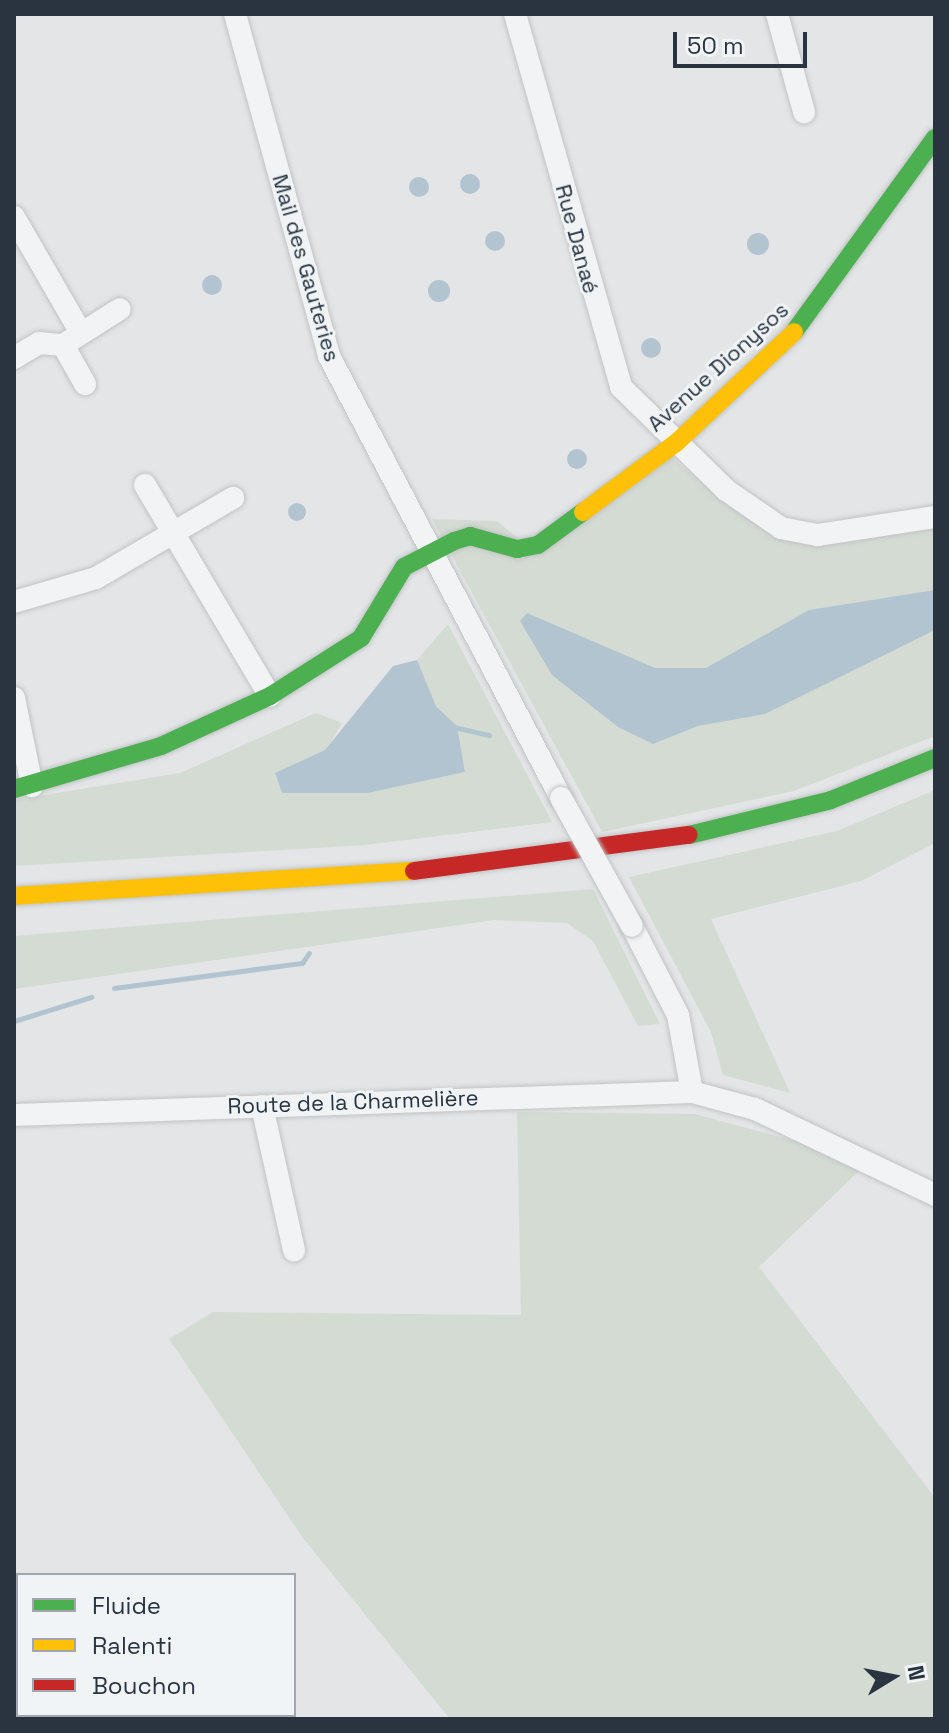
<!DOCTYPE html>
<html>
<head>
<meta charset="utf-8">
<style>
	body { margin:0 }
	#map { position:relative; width:949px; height:1733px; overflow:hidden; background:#e3e5e7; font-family:"Space Grotesk",sans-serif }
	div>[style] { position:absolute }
	.green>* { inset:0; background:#d4dbd3 }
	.water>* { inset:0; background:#b3c4d1 }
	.round { border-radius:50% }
	.stream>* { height:5px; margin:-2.5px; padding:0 2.5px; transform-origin:2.5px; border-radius:2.5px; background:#b3c4d1 }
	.roads { filter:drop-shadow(0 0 2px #c1c3c5) drop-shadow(0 0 2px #c1c3c5) }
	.street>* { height:22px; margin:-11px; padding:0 11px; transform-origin:11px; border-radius:11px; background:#f1f3f4 }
	.fast>* { height:18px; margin:-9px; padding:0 9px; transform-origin:9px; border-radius:9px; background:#4caf50 }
	.slow>* { height:18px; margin:-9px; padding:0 9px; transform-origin:9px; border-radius:9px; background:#ffc107 }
	.jam>* { height:18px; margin:-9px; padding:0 9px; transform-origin:9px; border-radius:9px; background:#c62828 }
	.bridges { filter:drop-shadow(0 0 2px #c1c3c5) drop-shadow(0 0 2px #c1c3c5) }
	.street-bridge>* { height:22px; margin:-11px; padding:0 11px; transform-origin:11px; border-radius:11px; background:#f1f3f4 }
	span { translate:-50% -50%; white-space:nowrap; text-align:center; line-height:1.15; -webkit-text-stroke:6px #f0f4f6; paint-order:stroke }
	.street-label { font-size:22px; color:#2a3440 }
	.frame { position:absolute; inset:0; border:16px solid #2a3440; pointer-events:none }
	.legend { position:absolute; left:16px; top:1573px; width:280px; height:144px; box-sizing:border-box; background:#f0f4f6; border:2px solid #a1a7ad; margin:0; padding:10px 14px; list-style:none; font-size:24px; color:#2a3440 }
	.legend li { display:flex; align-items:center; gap:16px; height:40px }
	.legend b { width:40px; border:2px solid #a1a7ad }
	.north { position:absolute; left:853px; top:1637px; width:80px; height:80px; -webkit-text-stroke:6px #f0f4f6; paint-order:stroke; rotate:80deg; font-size:22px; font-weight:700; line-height:32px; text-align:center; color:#2a3440 }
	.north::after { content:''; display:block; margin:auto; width:28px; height:36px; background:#2a3440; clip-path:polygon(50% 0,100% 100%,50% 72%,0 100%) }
	.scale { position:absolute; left:673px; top:32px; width:134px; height:36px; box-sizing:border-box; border:4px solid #2a3440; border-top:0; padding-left:10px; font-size:24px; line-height:28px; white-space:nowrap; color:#2a3440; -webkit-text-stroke:6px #f0f4f6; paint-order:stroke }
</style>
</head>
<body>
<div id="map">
	<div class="green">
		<i style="clip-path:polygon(671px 457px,730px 506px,790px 538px,935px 523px,935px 736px,794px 791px,602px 832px,432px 519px,497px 521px,532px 550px)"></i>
		<i style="clip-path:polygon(448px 624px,552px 822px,365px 845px,14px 866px,14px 800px,180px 773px,316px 713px,342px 723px,326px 750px,275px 773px,282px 793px,368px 793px,465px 772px,457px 726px,436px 706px,417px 660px)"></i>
		<i style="clip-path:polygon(935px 790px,935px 843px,861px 881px,711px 919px,790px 1093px,723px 1075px,711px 1032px,629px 877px,837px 831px)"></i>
		<i style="clip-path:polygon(593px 889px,660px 1024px,638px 1026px,593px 941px,567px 923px,494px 920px,14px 989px,14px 936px)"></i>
		<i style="clip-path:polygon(517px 1112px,695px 1114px,817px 1147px,862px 1168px,759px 1267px,935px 1498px,935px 1719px,450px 1719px,303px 1538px,169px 1339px,213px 1312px,521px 1315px)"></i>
	</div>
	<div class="water">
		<i class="round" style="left:460px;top:174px;width:20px;height:20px"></i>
		<i class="round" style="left:409px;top:177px;width:20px;height:20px"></i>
		<i class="round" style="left:485px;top:231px;width:20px;height:20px"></i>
		<i class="round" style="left:747px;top:233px;width:22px;height:22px"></i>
		<i class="round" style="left:202px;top:275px;width:20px;height:20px"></i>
		<i class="round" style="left:428px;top:280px;width:22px;height:22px"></i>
		<i class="round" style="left:641px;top:338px;width:20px;height:20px"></i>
		<i class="round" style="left:567px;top:449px;width:20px;height:20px"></i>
		<i class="round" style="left:288px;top:503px;width:18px;height:18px"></i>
		<i style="clip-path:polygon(935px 590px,935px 630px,765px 714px,698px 726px,653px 744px,618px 727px,552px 675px,520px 621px,527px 613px,655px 668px,706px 668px,809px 610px)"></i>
		<i style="clip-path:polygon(417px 660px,436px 706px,457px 726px,465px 772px,368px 793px,282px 793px,275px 773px,325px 750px,393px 666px)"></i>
	</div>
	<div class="stream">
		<i style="left:454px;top:727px;width:36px;rotate:13deg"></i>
		<i style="left:114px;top:988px;width:190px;rotate:-7.6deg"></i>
		<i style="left:302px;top:963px;width:12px;rotate:-55deg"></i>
		<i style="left:14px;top:1021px;width:81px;rotate:-17.3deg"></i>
	</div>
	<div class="roads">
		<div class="street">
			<i style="left:235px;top:14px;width:355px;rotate:74.6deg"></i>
			<i style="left:329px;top:356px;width:499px;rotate:62.3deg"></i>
			<i style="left:515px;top:14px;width:388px;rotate:74.1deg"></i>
			<i style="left:621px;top:387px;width:147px;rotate:44.4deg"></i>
			<i style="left:726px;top:490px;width:67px;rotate:34.6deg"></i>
			<i style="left:781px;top:528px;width:38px;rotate:11deg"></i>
			<i style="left:818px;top:535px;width:118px;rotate:-8.7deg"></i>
			<i style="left:777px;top:14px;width:102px;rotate:74.6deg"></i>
			<i style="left:14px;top:217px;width:134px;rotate:60deg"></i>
			<i style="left:63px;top:345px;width:45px;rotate:60.6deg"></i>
			<i style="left:14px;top:358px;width:29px;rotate:-31deg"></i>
			<i style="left:39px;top:343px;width:24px;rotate:5deg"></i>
			<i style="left:63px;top:345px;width:67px;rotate:-32.3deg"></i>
			<i style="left:145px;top:485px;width:245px;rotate:59.4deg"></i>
			<i style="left:14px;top:602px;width:85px;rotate:-16.3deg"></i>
			<i style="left:96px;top:578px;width:159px;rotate:-30.3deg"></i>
			<i style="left:14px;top:698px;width:90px;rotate:78.4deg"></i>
			<i style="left:632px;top:926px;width:100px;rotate:62.7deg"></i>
			<i style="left:678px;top:1015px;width:78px;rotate:79.7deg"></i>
			<i style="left:262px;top:1106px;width:148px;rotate:77.5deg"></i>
			<i style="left:14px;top:1115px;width:678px;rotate:-1.94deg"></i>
			<i style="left:692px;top:1092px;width:65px;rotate:15.1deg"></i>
			<i style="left:755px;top:1109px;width:199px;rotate:25.5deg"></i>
		</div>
		<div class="fast">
			<i style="left:794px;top:332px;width:240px;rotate:-54deg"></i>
			<i style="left:14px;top:789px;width:153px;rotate:-16.3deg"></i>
			<i style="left:161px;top:746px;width:120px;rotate:-24.6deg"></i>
			<i style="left:270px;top:696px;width:108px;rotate:-32.5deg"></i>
			<i style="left:361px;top:638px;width:83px;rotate:-58.8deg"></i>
			<i style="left:404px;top:567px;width:56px;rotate:-27.5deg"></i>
			<i style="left:454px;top:541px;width:17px;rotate:-17deg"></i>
			<i style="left:470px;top:536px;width:49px;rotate:15.5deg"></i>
			<i style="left:517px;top:549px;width:21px;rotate:-11deg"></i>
			<i style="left:538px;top:545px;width:56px;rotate:-36.3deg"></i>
			<i style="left:689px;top:835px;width:146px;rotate:-13.8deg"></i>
			<i style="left:831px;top:800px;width:112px;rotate:-22deg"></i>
		</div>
		<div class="slow">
			<i style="left:583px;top:512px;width:116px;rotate:-36.6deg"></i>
			<i style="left:676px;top:443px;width:162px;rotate:-43.2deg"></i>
			<i style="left:14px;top:896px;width:401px;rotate:-3.6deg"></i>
		</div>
		<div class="jam">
			<i style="left:414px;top:871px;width:277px;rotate:-7.5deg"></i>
		</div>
	</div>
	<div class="bridges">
		<div class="street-bridge">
			<i style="left:561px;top:798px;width:146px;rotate:61deg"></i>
		</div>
	</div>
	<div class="street-label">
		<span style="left:577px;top:239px;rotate:75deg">Rue Danaé</span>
		<span style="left:306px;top:268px;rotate:74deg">Mail des Gauteries</span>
		<span style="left:718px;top:367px;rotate:-42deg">Avenue Dionysos</span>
		<span style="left:353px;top:1102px;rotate:-2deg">Route de la Charmelière</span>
	</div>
	<div class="frame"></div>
	<ul class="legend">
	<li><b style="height:10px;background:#4caf50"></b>Fluide</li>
	<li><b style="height:10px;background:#ffc107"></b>Ralenti</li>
	<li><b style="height:10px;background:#c62828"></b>Bouchon</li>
	</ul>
	<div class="north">N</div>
	<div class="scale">50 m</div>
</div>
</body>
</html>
